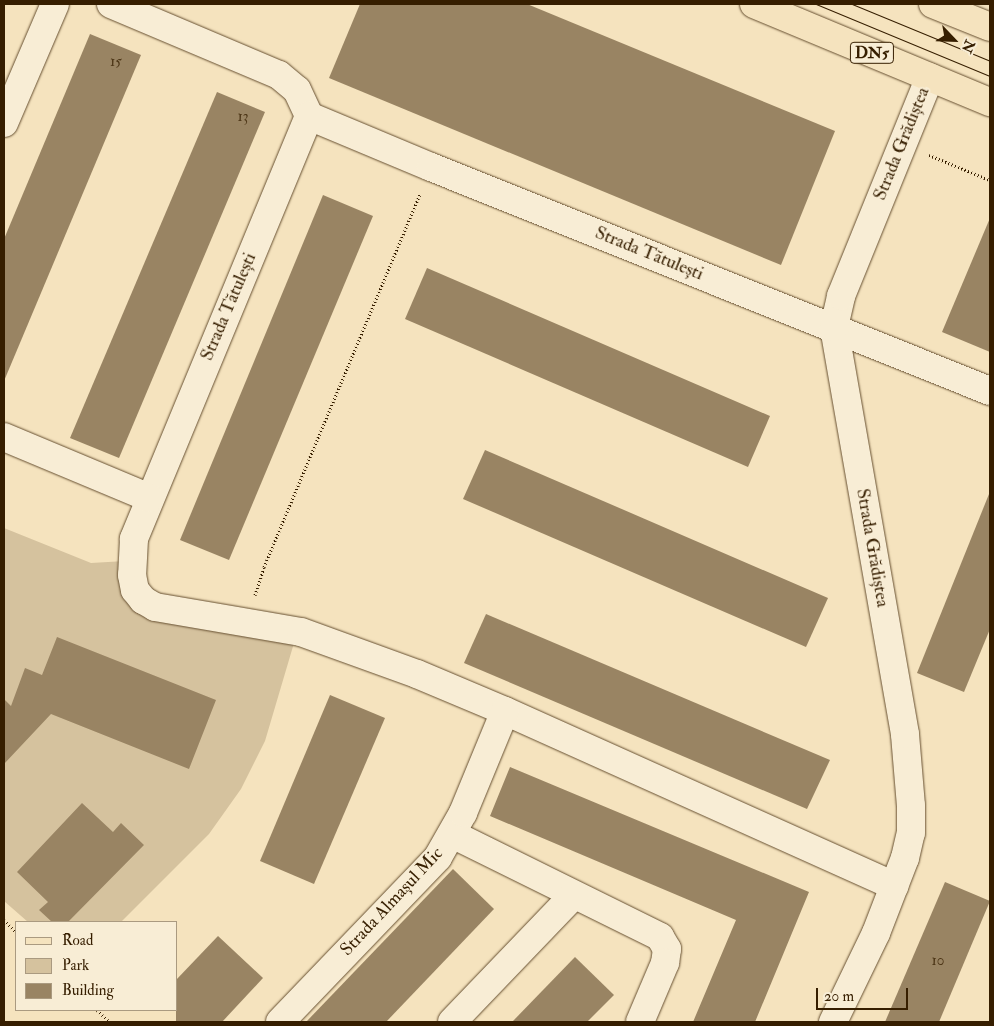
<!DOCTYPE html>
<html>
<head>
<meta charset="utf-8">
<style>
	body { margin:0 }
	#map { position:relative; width:994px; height:1026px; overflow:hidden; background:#f5e3be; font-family:"IM FELL Double Pica",serif }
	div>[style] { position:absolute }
	.green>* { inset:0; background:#d5c29e }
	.building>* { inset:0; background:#998463 }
	.path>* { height:3px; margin-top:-1.5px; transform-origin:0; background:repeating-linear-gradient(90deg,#361e00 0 1px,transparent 0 3.5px) }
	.roads { filter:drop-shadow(0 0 1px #664f30) drop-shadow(0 0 1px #664f30) }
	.minor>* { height:28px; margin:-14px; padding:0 14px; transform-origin:14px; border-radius:14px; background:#f8edd5 }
	.major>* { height:28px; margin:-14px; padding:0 14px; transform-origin:14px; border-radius:14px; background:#f5e3be }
	.tram>* { height:1px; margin:-0.5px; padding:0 0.5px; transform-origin:0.5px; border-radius:0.5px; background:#361e00 }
	span { translate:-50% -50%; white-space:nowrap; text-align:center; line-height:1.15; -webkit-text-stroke:4px #f8edd5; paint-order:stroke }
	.number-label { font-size:15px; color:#4f3819 }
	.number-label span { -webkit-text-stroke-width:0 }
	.shield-label span { padding:1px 4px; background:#f8edd5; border:1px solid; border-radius:4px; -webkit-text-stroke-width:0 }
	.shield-label { font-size:16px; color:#361e00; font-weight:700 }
	.street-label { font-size:18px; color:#361e00 }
	.frame { position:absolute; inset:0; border:5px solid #361e00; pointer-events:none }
	.legend { position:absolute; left:15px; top:921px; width:162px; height:90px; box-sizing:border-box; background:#f8edd5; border:1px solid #aa9a80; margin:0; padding:6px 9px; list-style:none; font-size:15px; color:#361e00 }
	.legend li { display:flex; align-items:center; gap:10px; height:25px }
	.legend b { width:25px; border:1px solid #aa9a80 }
	.north { position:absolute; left:929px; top:15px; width:50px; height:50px; -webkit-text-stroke:4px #f8edd5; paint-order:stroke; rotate:114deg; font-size:14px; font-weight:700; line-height:20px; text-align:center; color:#361e00 }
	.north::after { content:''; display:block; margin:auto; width:18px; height:22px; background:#361e00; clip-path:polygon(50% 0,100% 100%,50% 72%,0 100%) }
	.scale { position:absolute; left:816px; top:988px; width:92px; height:22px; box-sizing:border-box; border:2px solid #361e00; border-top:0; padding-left:6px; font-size:15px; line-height:18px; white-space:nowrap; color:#361e00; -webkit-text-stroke:4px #f8edd5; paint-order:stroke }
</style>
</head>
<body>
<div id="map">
	<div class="green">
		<i style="clip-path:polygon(4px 528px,91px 563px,125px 561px,127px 586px,294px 643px,265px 741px,241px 789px,209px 834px,121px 922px,28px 922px,4px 901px)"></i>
	</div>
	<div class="building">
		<i style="clip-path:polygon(360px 4px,527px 4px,835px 131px,781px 265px,329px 78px)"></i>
		<i style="clip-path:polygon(90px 34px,141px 55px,4px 381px,4px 239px)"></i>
		<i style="clip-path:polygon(217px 92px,265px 112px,119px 458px,70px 438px)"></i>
		<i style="clip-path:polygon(323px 195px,373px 216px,229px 560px,180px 540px)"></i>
		<i style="clip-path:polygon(990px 218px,990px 352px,942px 332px)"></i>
		<i style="clip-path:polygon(427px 268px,770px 416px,748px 467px,405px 319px)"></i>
		<i style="clip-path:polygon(485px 450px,828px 598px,806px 647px,463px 499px)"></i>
		<i style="clip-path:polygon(989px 494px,990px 629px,964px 692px,917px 673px)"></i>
		<i style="clip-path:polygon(486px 614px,830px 760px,807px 809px,464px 663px)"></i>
		<i style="clip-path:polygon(57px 637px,216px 700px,189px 769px,51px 714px,4px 764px,4px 699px,11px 706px,25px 668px,42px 675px)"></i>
		<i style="clip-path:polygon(330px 695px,385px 718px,314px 884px,260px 861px)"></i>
		<i style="clip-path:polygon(510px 767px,809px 892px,755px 1022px,693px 1022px,736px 920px,490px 816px)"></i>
		<i style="clip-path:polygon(82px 803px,113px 832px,121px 823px,144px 845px,68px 922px,52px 922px,39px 910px,48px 902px,17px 872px)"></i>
		<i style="clip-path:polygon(453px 869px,494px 909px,386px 1022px,306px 1022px)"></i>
		<i style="clip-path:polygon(945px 882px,990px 901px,939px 1022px,885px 1022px)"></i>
		<i style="clip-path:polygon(218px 936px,263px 978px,222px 1022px,176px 1022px,176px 980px)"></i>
		<i style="clip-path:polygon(575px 957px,614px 995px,587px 1022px,512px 1022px)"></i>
	</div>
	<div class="path">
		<i style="left:929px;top:155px;width:66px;rotate:22.3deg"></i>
		<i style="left:255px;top:595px;width:29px;rotate:-72deg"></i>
		<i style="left:264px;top:567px;width:404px;rotate:-67.3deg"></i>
		<i style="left:4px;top:920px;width:17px;rotate:45deg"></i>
		<i style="left:97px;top:1010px;width:18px;rotate:43deg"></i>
	</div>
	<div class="roads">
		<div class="minor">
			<i style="left:111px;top:4px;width:182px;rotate:22.9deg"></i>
			<i style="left:279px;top:75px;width:23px;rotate:40deg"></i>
			<i style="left:297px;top:90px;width:29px;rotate:65deg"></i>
			<i style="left:309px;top:116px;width:132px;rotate:22.7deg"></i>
			<i style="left:431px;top:167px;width:602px;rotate:21.84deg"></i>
			<i style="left:309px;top:116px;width:458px;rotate:112.5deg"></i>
			<i style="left:134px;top:539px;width:36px;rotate:93deg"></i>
			<i style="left:132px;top:575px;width:15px;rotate:79deg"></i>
			<i style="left:135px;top:590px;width:13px;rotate:51deg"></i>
			<i style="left:143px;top:600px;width:14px;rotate:30deg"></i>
			<i style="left:155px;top:607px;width:148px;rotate:9.7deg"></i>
			<i style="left:301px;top:632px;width:123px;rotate:19.9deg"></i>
			<i style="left:417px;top:674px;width:95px;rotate:22.8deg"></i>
			<i style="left:505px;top:711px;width:427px;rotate:24.2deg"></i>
			<i style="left:4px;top:123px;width:129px;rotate:-66.8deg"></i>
			<i style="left:4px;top:437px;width:158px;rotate:22.7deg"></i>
			<i style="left:452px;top:834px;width:232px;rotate:26.3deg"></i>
			<i style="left:660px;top:937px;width:14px;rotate:60deg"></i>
			<i style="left:667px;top:949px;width:14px;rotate:98deg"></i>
			<i style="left:665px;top:963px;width:64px;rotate:113deg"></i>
			<i style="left:280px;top:1022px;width:228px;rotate:-46.2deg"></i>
			<i style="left:438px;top:857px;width:51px;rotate:-60.4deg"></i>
			<i style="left:463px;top:813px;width:110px;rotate:-67.6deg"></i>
			<i style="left:452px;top:1022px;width:176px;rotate:-46.2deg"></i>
			<i style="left:833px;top:1022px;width:99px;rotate:-64.2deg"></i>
			<i style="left:876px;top:933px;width:80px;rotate:-68.9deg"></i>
			<i style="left:905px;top:858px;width:26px;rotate:-77deg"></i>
			<i style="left:911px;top:833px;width:27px;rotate:-90deg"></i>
			<i style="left:911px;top:806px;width:72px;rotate:-94.8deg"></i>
			<i style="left:905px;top:734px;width:413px;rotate:-99.9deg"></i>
			<i style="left:834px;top:327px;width:32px;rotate:-77deg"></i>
			<i style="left:841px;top:296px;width:236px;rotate:-67.9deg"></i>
		</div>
		<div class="major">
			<i style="left:754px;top:4px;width:256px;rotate:22.6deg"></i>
			<i style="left:933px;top:4px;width:61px;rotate:22deg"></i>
		</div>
	</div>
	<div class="tram">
		<i style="left:816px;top:4px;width:188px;rotate:22.5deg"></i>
		<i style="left:852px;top:4px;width:149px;rotate:22.4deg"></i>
	</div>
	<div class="number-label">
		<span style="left:116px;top:62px">15</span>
		<span style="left:243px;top:117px">13</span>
		<span style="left:938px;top:961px">10</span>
	</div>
	<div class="shield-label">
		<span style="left:872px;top:53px">DN5</span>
	</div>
	<div class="street-label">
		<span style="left:902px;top:144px;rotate:-68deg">Strada Grădiștea</span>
		<span style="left:649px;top:254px;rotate:22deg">Strada Tătulești</span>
		<span style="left:229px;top:307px;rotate:-67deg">Strada Tătulești</span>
		<span style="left:872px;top:548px;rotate:80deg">Strada Grădiștea</span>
		<span style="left:392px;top:902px;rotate:-47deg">Strada Almașul Mic</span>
	</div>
	<div class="frame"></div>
	<ul class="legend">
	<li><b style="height:6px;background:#f5e3be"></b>Road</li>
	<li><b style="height:14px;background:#d5c29e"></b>Park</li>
	<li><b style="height:14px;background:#998463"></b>Building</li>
	</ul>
	<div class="north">N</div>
	<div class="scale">20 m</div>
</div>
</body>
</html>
